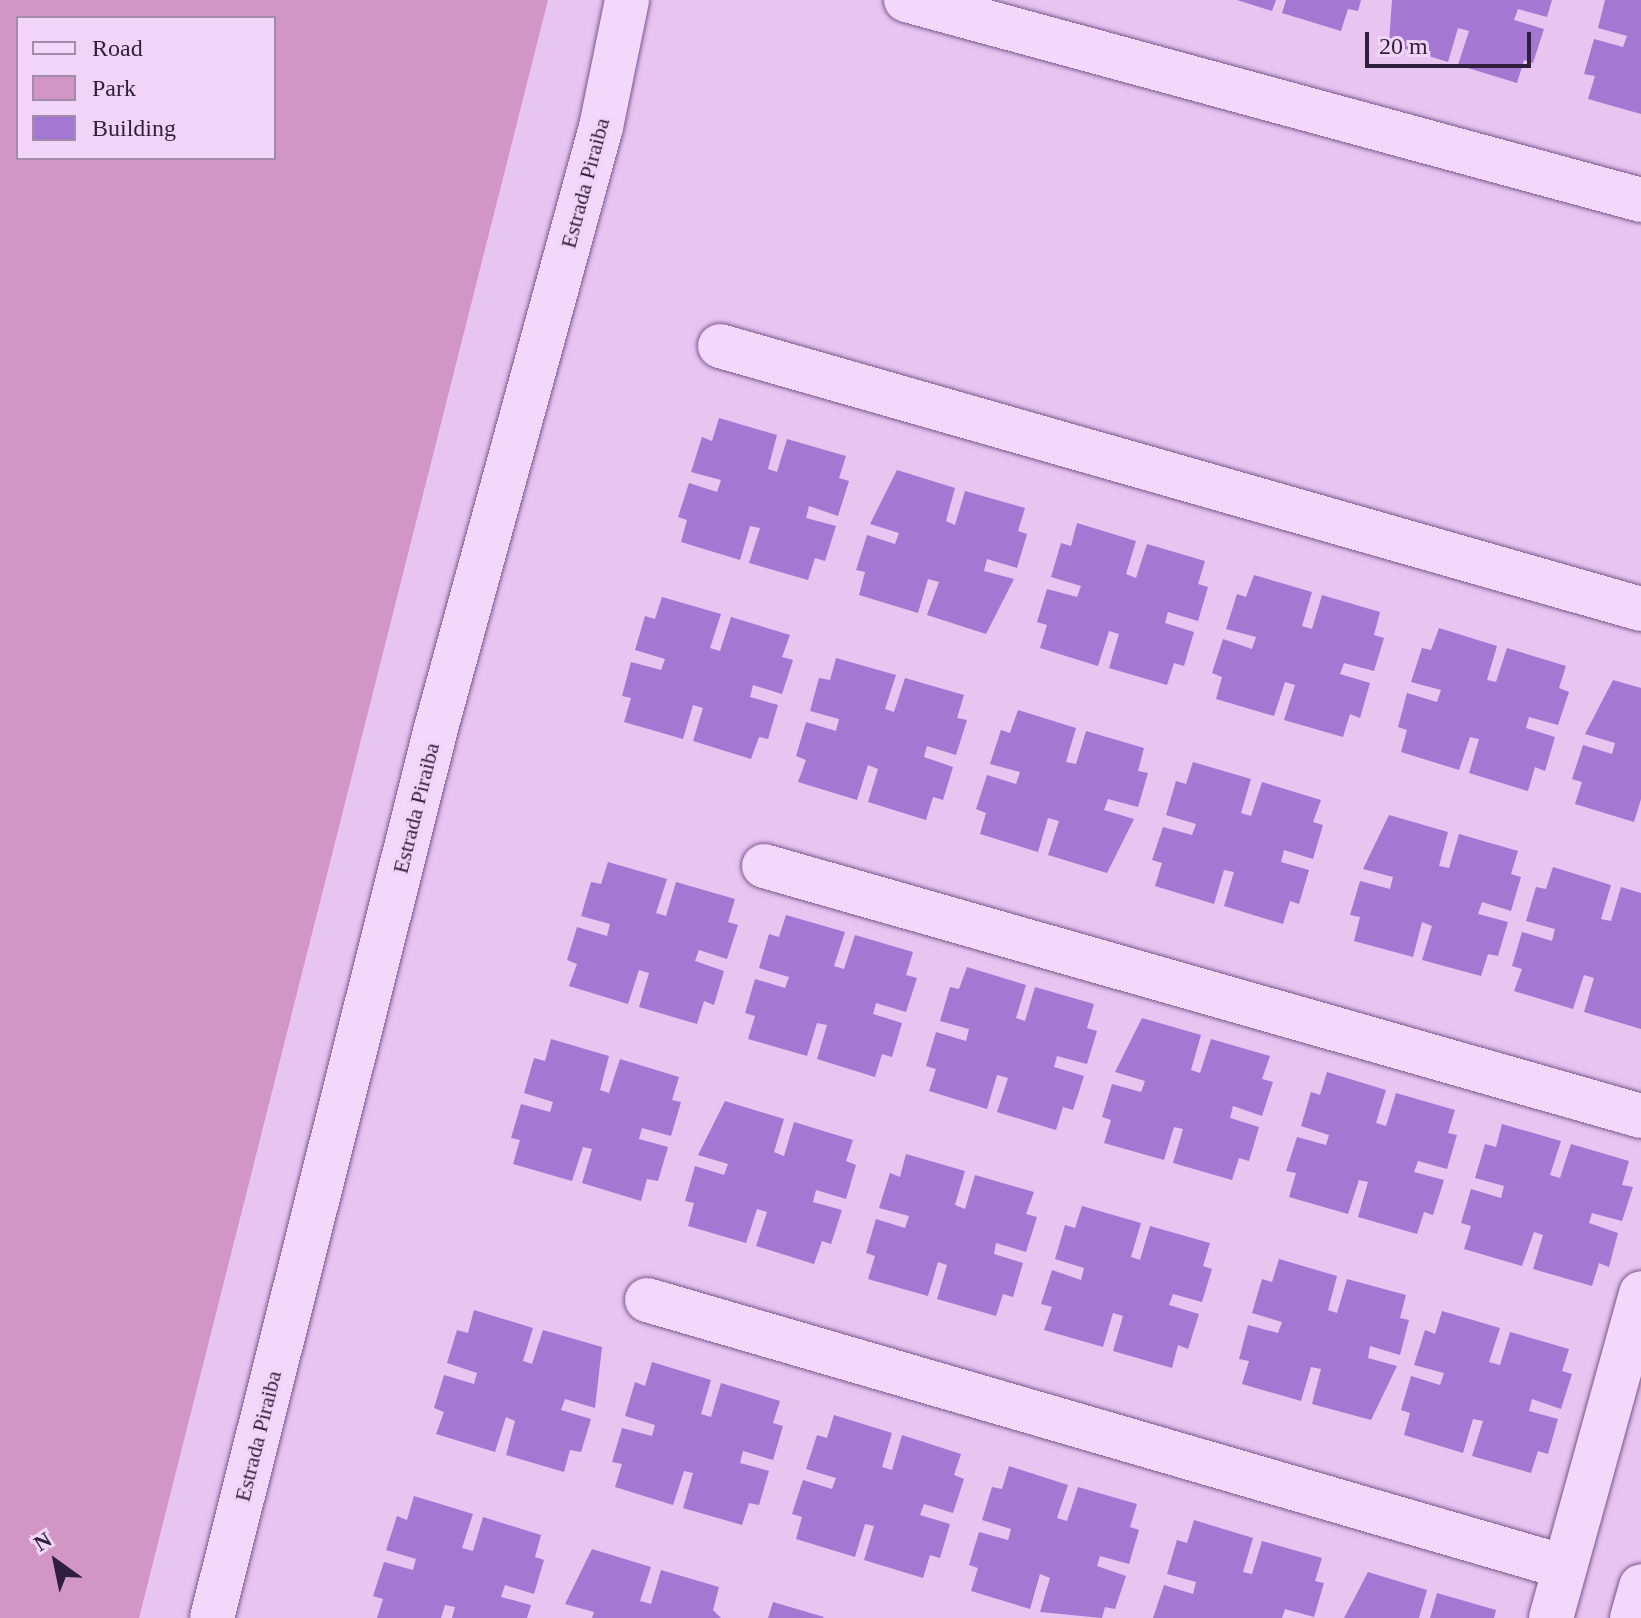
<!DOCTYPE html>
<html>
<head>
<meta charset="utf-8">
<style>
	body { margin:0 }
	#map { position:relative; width:1641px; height:1618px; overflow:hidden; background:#e8c4f1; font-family:"Times New Roman",serif }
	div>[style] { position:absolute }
	.green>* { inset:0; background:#d196c5 }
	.building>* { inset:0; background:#a477d2 }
	.roads { filter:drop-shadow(0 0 2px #79588e) drop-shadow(0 0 2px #79588e) }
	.minor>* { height:44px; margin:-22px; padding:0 22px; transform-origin:22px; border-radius:22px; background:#f4d8fb }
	span { translate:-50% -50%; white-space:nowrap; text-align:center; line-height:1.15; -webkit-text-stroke:7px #f1d4f8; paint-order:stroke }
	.street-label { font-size:22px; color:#2f1e3c }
	.legend { position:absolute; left:16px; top:16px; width:260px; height:144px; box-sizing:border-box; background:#f1d4f8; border:2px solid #a38bad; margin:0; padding:10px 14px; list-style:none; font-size:24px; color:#2f1e3c }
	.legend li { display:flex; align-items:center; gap:16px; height:40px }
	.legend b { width:40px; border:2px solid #a38bad }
	.north { position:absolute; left:16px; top:1522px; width:80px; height:80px; -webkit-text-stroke:6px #f1d4f8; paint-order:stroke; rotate:327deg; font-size:22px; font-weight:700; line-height:32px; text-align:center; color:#2f1e3c }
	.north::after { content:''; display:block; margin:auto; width:28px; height:36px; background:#2f1e3c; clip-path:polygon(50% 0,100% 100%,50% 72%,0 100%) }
	.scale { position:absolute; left:1365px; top:32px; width:166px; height:36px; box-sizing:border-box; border:4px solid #2f1e3c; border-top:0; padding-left:10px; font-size:24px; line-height:28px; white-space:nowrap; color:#2f1e3c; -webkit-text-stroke:6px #f1d4f8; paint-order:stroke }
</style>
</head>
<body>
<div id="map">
	<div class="green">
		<i style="clip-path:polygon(evenodd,0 0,548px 0,139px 1618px,0 1618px,0 0,18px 18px,274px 18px,274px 158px,18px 158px,18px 18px)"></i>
	</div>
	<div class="building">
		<i style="clip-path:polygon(1237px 0,1276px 0,1272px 11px)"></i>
		<i style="clip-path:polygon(1286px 0,1361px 0,1358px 11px,1348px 9px,1341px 31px,1282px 13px)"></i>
		<i style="clip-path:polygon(1392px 0,1552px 0,1547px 17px,1518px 9px,1514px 20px,1544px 29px,1533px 63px,1524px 60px,1517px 83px,1458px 65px,1469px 31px,1458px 28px,1448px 62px,1389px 44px)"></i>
		<i style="clip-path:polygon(1605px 0,1641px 0,1641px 114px,1588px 99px,1595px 76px,1584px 74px,1594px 39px,1623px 47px,1627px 36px,1598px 28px)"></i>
		<i style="clip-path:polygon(719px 418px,777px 435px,768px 469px,777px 472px,787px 439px,846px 456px,839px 478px,849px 481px,838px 516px,809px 506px,806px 518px,836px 526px,825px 561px,815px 558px,808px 580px,749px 563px,760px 528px,750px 526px,740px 560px,681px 542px,687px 520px,678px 517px,689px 483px,717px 492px,721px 480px,691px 472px,702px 437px,712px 441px)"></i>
		<i style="clip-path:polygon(897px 470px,955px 488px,946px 521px,955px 525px,965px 491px,1025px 508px,1018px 531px,1027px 534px,1017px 568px,987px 559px,984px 571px,1014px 579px,986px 634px,927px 615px,939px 582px,928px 579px,918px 613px,859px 595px,865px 572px,856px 570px,867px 535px,895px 544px,899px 533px,870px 524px)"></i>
		<i style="clip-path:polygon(1077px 523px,1136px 541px,1126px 574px,1136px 578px,1147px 544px,1205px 561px,1198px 584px,1208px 587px,1198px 621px,1168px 612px,1165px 623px,1194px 632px,1184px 666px,1174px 663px,1167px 685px,1109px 668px,1119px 634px,1109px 631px,1098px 666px,1040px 648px,1047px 625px,1037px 622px,1047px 589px,1077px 597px,1081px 586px,1051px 577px,1061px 543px,1071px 546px)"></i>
		<i style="clip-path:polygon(1254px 575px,1312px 592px,1302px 626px,1312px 629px,1322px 595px,1380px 612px,1374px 635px,1384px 638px,1374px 671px,1344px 663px,1340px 674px,1370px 683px,1360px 718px,1350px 714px,1343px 737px,1284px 720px,1295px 685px,1285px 682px,1274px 716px,1216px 699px,1222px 677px,1212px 673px,1223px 639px,1252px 649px,1256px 637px,1226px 629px,1237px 594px,1246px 597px)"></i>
		<i style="clip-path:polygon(662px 597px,721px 614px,710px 648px,720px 651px,731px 617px,790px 635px,782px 657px,793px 660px,782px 694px,753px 685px,750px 697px,778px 705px,768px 739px,759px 737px,751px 759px,693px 741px,703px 708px,693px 705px,683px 739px,624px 722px,631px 698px,622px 696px,631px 662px,661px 670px,665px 659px,635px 650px,645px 616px,655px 619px)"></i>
		<i style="clip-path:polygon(1439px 628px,1497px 646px,1487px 680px,1496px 682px,1507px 648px,1566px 666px,1559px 688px,1569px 692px,1558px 725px,1529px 717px,1526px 728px,1555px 737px,1545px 771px,1535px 767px,1528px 791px,1469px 773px,1479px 739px,1470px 737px,1459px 770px,1401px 752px,1407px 730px,1398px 727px,1407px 693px,1437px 702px,1441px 690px,1411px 682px,1422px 648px,1431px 650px)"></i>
		<i style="clip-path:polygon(836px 658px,896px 675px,885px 709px,894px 712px,905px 678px,964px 695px,957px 718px,967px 720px,956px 755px,927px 746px,924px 757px,953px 767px,943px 800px,933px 797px,926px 820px,868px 802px,878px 769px,868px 765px,857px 800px,798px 782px,806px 760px,796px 756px,806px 722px,836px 731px,839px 719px,810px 711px,819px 678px,830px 680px)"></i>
		<i style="clip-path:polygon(1613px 680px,1641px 688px,1641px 799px,1634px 822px,1575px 804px,1582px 782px,1572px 779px,1583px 745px,1612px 754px,1615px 743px,1585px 734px)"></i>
		<i style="clip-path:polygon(1018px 710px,1076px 728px,1066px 762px,1076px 764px,1086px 731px,1144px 748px,1138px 771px,1148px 773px,1138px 807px,1108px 799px,1104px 810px,1134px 819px,1107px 873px,1048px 855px,1059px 821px,1048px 818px,1038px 852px,980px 834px,986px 813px,976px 809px,987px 775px,1016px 784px,1020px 772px,990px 764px,1001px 730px,1010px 733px)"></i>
		<i style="clip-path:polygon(1193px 762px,1251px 779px,1241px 813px,1251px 816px,1262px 782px,1321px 800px,1313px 822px,1323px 825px,1313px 859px,1284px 850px,1281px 862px,1309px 870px,1299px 904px,1290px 901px,1283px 924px,1224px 906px,1234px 872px,1224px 870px,1214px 904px,1155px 886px,1162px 863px,1152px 860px,1163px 827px,1192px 835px,1196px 824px,1166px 815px,1176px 781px,1186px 784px)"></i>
		<i style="clip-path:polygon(1389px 815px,1448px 832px,1439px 866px,1449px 868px,1459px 834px,1518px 851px,1511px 874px,1521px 877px,1511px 911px,1482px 902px,1478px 914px,1508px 922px,1498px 956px,1488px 954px,1481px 976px,1422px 960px,1432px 926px,1422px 922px,1413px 957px,1354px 941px,1360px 917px,1350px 915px,1360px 881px,1390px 889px,1393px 877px,1363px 869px)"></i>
		<i style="clip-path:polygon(608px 862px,667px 879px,656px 913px,666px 916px,676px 882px,735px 899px,728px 922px,738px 925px,727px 959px,699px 950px,695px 961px,724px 971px,714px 1005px,704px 1001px,697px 1024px,639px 1007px,649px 973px,639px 970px,628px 1004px,569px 986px,577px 964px,567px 960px,577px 927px,607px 936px,610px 924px,581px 916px,591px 882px,601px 884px)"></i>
		<i style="clip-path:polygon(1553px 867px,1611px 885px,1601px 919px,1611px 921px,1621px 887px,1641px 893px,1641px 1029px,1584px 1012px,1594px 978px,1584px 975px,1573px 1009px,1514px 991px,1522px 969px,1512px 966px,1522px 932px,1552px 941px,1555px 929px,1526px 921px,1536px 887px,1546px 889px)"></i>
		<i style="clip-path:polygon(786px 915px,845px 932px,834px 966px,844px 969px,855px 935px,913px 952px,906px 975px,917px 978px,906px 1012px,876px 1003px,873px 1014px,902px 1023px,892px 1057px,882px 1054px,875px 1077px,817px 1059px,827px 1025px,817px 1023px,807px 1056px,748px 1039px,755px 1016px,745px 1013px,755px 979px,785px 988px,789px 977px,759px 968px,769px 934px,779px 937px)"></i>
		<i style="clip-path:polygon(967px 967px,1026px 985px,1016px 1018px,1025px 1021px,1035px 987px,1094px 1004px,1087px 1028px,1097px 1031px,1087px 1064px,1057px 1056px,1054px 1067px,1084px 1076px,1073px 1110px,1063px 1107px,1056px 1130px,997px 1112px,1008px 1078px,997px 1075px,987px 1109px,929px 1091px,936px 1069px,926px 1066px,936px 1032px,966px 1041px,969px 1029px,940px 1021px,950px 987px,959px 989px)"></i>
		<i style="clip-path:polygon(1142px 1018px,1201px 1035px,1191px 1070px,1200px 1073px,1211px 1039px,1270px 1056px,1262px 1079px,1273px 1082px,1262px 1116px,1233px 1106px,1230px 1118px,1259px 1127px,1249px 1161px,1239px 1158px,1232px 1180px,1173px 1163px,1183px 1129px,1174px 1127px,1164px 1160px,1104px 1143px,1111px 1120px,1102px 1117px,1112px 1084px,1141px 1092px,1145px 1081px,1115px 1072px)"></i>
		<i style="clip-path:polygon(551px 1039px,609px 1056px,600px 1090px,609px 1093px,620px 1059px,679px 1077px,672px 1100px,681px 1102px,671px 1136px,642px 1128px,639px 1139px,668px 1147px,658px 1181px,647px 1179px,641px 1201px,582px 1183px,592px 1149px,583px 1147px,572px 1181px,513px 1164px,520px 1140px,511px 1138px,521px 1104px,550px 1112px,553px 1102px,524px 1093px,534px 1058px,545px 1061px)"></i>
		<i style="clip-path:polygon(1327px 1072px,1386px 1090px,1376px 1123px,1386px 1126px,1396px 1093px,1455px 1110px,1448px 1133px,1457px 1135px,1447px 1169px,1418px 1161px,1414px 1172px,1444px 1180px,1433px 1215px,1424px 1212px,1417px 1234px,1358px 1217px,1368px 1182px,1359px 1180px,1348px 1214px,1289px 1197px,1296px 1173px,1286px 1171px,1297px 1137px,1326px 1145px,1329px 1135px,1301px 1126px,1311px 1092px,1320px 1095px)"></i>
		<i style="clip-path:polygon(725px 1101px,784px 1119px,774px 1152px,784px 1156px,794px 1122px,853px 1140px,846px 1161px,856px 1165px,846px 1199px,816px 1190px,813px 1202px,842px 1210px,831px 1244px,822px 1241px,814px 1264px,756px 1246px,767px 1212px,757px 1209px,746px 1243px,688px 1226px,694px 1203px,685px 1201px,695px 1166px,724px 1175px,728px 1164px,698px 1155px)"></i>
		<i style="clip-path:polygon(1502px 1124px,1561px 1141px,1550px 1175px,1560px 1178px,1571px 1144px,1629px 1161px,1622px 1185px,1633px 1187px,1622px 1221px,1592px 1213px,1589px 1223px,1618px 1233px,1609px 1267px,1599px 1263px,1592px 1286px,1533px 1269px,1543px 1235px,1534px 1232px,1522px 1266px,1464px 1249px,1471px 1226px,1461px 1223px,1471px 1189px,1501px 1198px,1504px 1186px,1475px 1178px,1485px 1144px,1496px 1147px)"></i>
		<i style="clip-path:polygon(906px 1154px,965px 1171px,955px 1205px,965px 1209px,975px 1175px,1034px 1192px,1026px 1214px,1037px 1217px,1026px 1252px,996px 1243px,994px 1254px,1023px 1263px,1013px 1297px,1003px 1294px,996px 1316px,937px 1299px,947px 1265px,938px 1262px,928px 1296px,868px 1279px,875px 1256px,866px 1253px,876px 1219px,905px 1228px,909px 1216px,879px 1208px,890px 1173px,900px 1177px)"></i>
		<i style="clip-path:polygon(1082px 1206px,1141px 1223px,1131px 1257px,1140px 1260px,1150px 1226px,1210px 1243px,1203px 1266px,1212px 1269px,1202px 1302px,1173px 1294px,1169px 1305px,1199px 1314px,1188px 1349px,1178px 1345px,1172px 1368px,1113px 1351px,1123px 1316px,1113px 1313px,1103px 1347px,1044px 1330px,1052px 1307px,1041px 1304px,1052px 1270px,1081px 1280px,1084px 1268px,1055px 1259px,1065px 1225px,1075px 1228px)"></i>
		<i style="clip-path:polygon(1279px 1259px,1337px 1276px,1328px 1310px,1337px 1313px,1347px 1279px,1406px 1295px,1400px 1318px,1409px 1320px,1400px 1355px,1370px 1346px,1368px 1358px,1397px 1366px,1371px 1420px,1312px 1404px,1321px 1369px,1311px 1367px,1301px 1401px,1242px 1384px,1249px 1361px,1239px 1359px,1248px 1325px,1278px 1333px,1282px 1322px,1252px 1313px,1262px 1279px,1272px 1282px)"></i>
		<i style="clip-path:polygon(474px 1310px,533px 1328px,523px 1361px,532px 1364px,543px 1330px,602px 1347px,595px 1408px,565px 1399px,561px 1410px,591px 1419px,581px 1452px,570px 1450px,564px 1472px,506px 1455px,515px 1421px,506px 1417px,495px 1452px,436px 1434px,444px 1412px,434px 1408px,444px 1375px,474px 1384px,477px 1373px,447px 1363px,457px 1330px,468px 1333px)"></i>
		<i style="clip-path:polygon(1442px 1311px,1500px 1328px,1489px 1362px,1500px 1365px,1510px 1332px,1569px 1349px,1562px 1371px,1572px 1374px,1561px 1409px,1532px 1399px,1529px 1411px,1558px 1419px,1548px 1454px,1538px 1451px,1531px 1473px,1472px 1456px,1483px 1421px,1473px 1419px,1463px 1453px,1404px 1435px,1410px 1413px,1401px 1410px,1411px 1376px,1440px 1385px,1444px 1373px,1414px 1365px,1425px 1330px,1435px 1334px)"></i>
		<i style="clip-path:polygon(652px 1362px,711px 1380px,701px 1414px,711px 1417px,721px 1383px,780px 1401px,773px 1423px,783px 1426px,773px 1460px,743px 1451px,740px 1463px,769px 1471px,759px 1505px,749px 1503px,742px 1525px,683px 1508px,693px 1473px,684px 1471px,673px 1505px,615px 1487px,622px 1464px,612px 1462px,622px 1428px,652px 1436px,655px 1425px,625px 1416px,635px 1382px,645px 1386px)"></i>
		<i style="clip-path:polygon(834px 1415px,892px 1433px,882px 1467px,892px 1470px,902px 1435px,961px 1454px,954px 1475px,964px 1479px,953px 1513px,924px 1504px,920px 1515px,950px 1524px,940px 1558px,930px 1555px,923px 1578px,864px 1560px,874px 1526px,865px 1524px,855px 1557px,796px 1539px,802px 1517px,792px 1514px,803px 1480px,832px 1489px,836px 1478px,806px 1469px,817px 1435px,827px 1438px)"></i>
		<i style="clip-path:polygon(1009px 1466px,1068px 1485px,1057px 1518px,1067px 1521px,1078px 1487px,1137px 1504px,1130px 1527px,1139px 1530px,1129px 1564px,1100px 1556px,1097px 1566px,1126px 1576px,1115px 1609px,1105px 1607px,1102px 1618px,1040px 1612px,1050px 1578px,1040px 1574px,1030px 1609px,971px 1591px,978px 1568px,969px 1565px,979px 1532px,1008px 1540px,1011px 1529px,982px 1520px,992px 1487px,1002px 1489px)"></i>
		<i style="clip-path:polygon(414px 1496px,473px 1514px,462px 1548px,473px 1551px,483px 1517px,541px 1535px,535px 1557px,544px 1560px,534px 1594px,505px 1585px,501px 1597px,531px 1605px,527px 1618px,452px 1618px,455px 1607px,445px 1605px,441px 1618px,377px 1618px,383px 1599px,373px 1596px,384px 1562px,413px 1570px,416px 1559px,386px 1550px,397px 1516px,407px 1520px)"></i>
		<i style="clip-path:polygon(1194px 1520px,1253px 1538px,1243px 1572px,1252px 1574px,1262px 1541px,1322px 1558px,1315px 1581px,1324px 1583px,1314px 1617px,1285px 1609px,1282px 1618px,1153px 1618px,1164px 1585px,1193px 1594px,1196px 1582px,1167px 1574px,1177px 1540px,1187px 1543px)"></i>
		<i style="clip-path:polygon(592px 1549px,651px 1567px,640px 1601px,651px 1604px,661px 1570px,719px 1587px,713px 1610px,721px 1618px,592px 1618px,594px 1612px,565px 1604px)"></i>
		<i style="clip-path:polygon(1368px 1572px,1427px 1590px,1419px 1618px,1344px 1618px)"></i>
		<i style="clip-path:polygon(1437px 1593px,1496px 1610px,1494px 1618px,1430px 1618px)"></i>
		<i style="clip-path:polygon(773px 1602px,824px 1617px,823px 1618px,768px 1618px)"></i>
	</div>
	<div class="roads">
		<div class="minor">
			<i style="left:906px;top:0;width:762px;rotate:15.22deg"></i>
			<i style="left:720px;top:346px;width:958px;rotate:15.94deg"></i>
			<i style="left:764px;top:866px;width:912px;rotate:15.91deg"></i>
			<i style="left:647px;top:1300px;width:956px;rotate:16.22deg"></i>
			<i style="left:212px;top:1618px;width:918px;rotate:-75.87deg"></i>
			<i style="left:436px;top:728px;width:623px;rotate:-74.65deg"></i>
			<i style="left:601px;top:127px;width:130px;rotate:-78.4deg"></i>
			<i style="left:1551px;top:1618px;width:337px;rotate:-74.5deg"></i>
			<i style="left:1632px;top:1618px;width:33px;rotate:-74deg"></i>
		</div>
	</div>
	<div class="street-label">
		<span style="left:585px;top:183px;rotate:-75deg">Estrada Piraiba</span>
		<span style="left:416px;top:808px;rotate:-76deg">Estrada Piraiba</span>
		<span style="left:258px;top:1436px;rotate:-76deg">Estrada Piraiba</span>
	</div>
	<ul class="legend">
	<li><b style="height:10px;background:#f4d8fb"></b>Road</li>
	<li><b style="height:22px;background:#d196c5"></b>Park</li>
	<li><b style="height:22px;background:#a477d2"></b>Building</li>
	</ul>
	<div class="north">N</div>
	<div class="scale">20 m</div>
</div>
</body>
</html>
